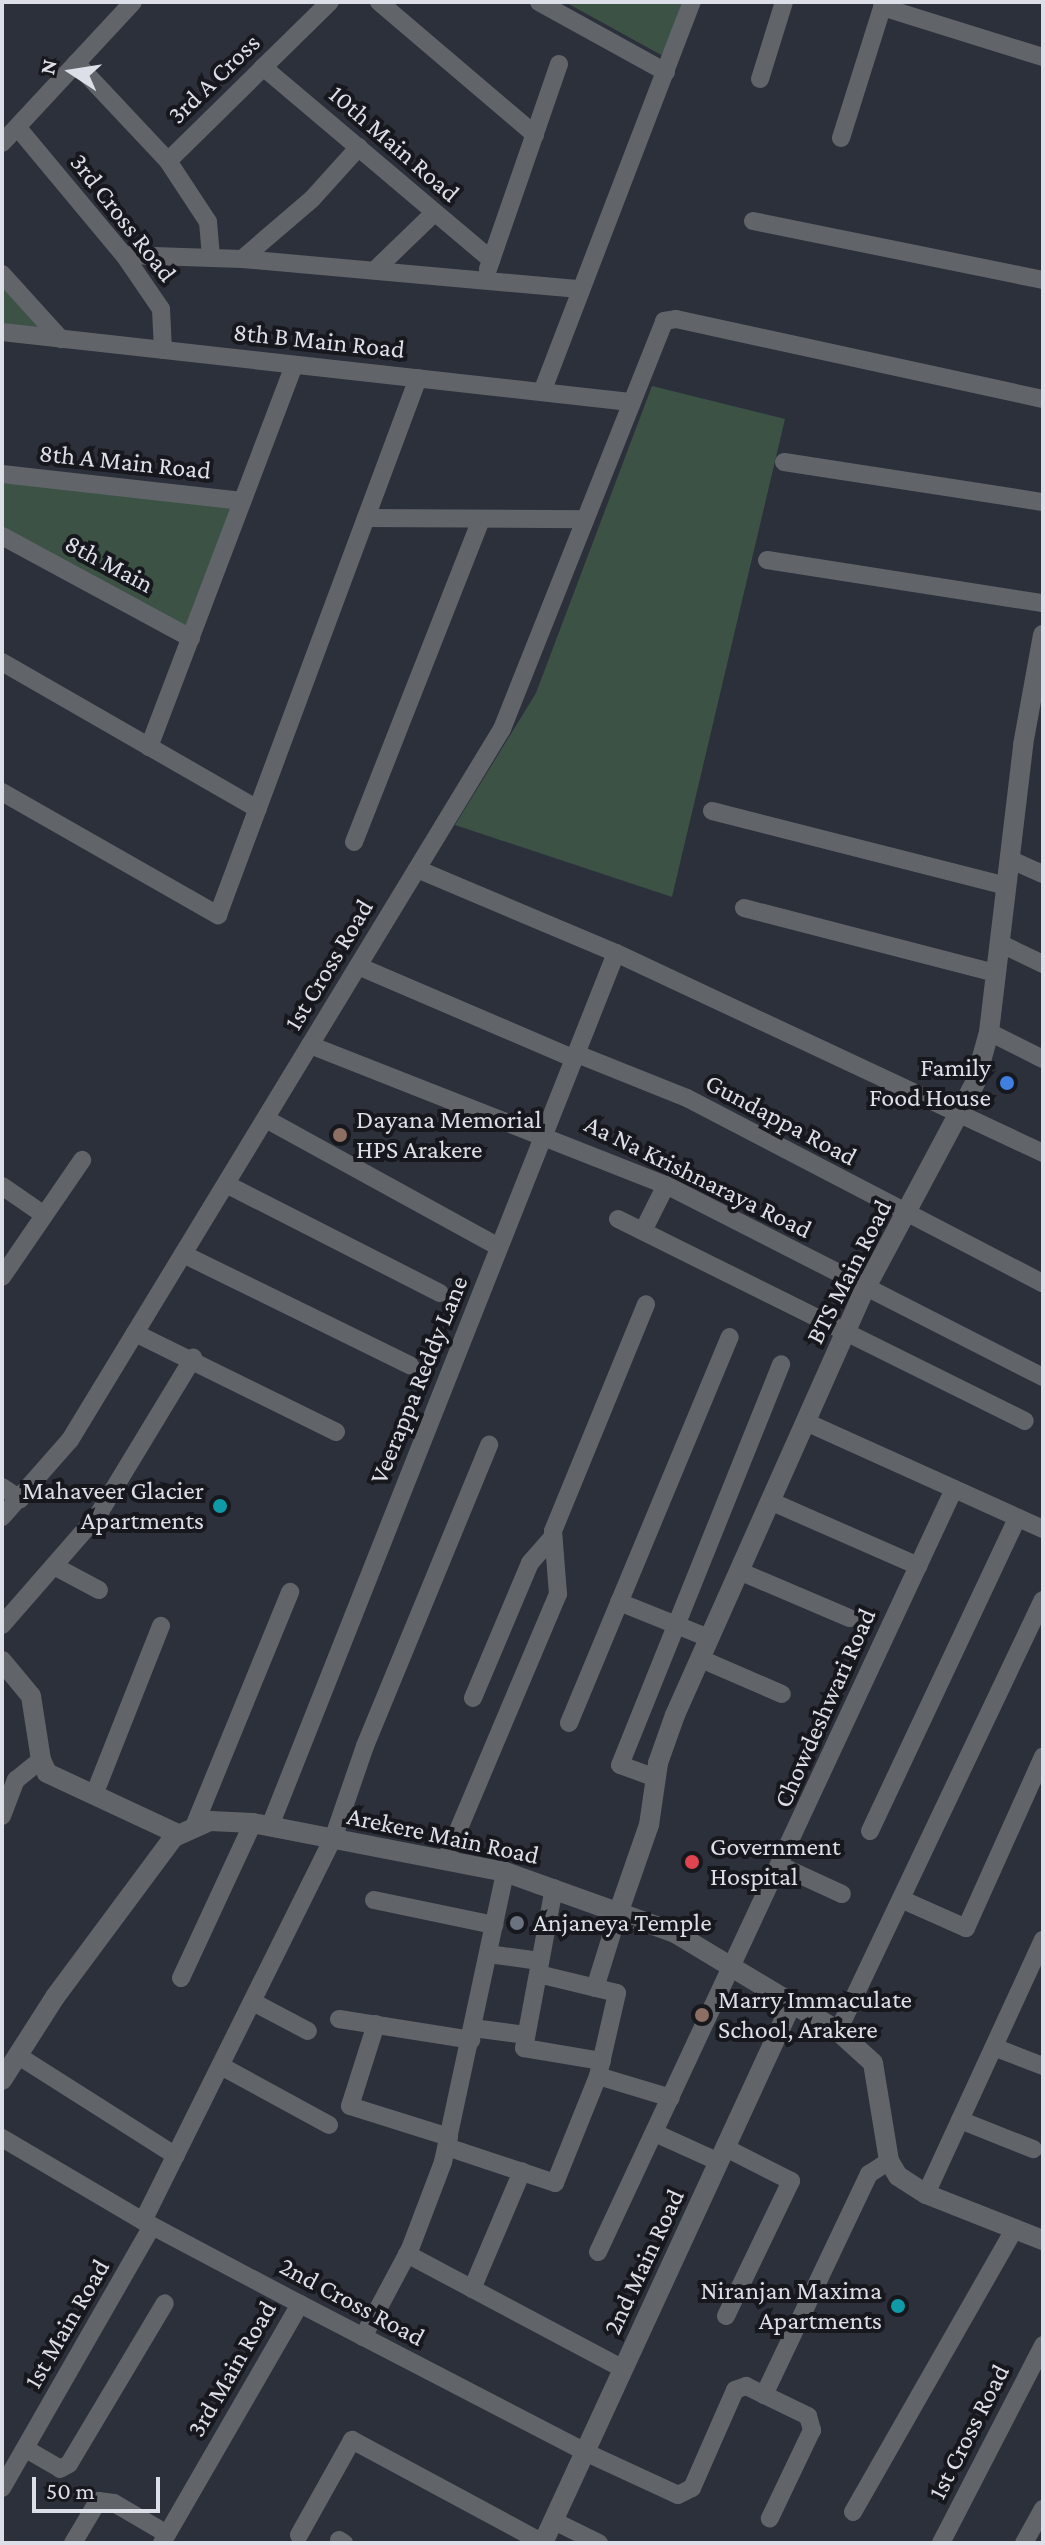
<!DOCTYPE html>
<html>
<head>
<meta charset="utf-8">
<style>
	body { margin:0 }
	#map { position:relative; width:1045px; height:2545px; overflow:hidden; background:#2b303b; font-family:"Crimson Pro",serif }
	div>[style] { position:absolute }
	.green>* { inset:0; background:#3c5245 }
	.minor>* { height:18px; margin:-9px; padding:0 9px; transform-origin:9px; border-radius:9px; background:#61656a }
	.tertiary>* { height:20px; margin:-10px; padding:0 10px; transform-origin:10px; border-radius:10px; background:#61656a }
	.dots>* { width:22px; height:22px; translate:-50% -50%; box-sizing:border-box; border:4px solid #16181d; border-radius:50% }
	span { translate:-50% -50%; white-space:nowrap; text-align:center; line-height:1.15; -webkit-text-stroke:8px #16181d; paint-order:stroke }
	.street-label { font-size:26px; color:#dcdfe7 }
	.poi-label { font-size:26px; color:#dcdfe7 }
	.right { translate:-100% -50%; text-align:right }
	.left { translate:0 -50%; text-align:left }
	.frame { position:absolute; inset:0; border:4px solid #dcdfe7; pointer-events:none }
	.north { position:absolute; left:32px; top:32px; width:80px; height:80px; -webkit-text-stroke:6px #16181d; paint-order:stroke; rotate:282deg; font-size:22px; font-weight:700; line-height:32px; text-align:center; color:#dcdfe7 }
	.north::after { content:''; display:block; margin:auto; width:28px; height:36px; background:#dcdfe7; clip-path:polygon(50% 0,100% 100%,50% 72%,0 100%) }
	.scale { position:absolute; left:32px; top:2477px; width:128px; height:36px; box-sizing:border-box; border:4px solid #dcdfe7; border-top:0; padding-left:10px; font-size:24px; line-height:28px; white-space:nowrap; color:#dcdfe7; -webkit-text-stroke:6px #16181d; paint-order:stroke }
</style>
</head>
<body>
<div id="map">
	<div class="green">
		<i style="clip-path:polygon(565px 2px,682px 2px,663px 56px)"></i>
		<i style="clip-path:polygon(2px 274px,61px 339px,2px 332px)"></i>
		<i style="clip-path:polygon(652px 386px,785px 419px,672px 897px,455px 825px,536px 693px)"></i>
		<i style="clip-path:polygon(2px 474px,242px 501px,191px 638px,2px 536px)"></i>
	</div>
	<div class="minor">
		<i style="left:379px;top:2px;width:205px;rotate:40.4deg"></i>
		<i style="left:539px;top:2px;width:145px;rotate:28.9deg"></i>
		<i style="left:882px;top:7px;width:169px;rotate:17.3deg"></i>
		<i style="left:76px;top:63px;width:134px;rotate:46.8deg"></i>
		<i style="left:168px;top:161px;width:73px;rotate:56.7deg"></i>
		<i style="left:208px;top:222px;width:36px;rotate:85deg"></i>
		<i style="left:263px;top:67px;width:299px;rotate:40.2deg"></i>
		<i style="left:760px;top:79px;width:81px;rotate:-72.7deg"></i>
		<i style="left:18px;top:128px;width:165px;rotate:50.2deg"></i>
		<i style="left:124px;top:255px;width:65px;rotate:55.6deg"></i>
		<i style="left:161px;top:309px;width:41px;rotate:87.2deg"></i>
		<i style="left:841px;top:138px;width:143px;rotate:-72.5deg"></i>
		<i style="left:2px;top:143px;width:192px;rotate:-47.1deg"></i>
		<i style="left:168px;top:161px;width:227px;rotate:-44.5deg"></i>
		<i style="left:753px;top:221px;width:296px;rotate:11.5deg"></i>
		<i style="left:124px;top:255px;width:118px;rotate:1.9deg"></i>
		<i style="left:242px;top:259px;width:339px;rotate:5.1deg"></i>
		<i style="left:242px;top:259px;width:92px;rotate:-40.6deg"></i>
		<i style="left:312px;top:199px;width:70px;rotate:-47.9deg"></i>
		<i style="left:488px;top:269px;width:217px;rotate:-70.9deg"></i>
		<i style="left:375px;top:270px;width:82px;rotate:-44deg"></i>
		<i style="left:2px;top:274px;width:88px;rotate:47.8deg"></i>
		<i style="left:2px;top:332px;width:632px;rotate:6.36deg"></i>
		<i style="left:542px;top:392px;width:418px;rotate:-69deg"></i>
		<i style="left:784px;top:462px;width:262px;rotate:8.8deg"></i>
		<i style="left:2px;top:474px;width:242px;rotate:6.4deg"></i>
		<i style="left:366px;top:518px;width:219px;rotate:0.3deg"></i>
		<i style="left:2px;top:536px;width:215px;rotate:28.4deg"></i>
		<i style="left:767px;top:560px;width:279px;rotate:8.9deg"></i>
		<i style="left:2px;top:662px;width:295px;rotate:29.9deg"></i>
		<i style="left:149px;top:747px;width:409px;rotate:-69.2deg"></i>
		<i style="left:2px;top:792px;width:249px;rotate:29.7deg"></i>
		<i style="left:218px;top:915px;width:573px;rotate:-69.57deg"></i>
		<i style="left:712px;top:811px;width:303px;rotate:14.3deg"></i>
		<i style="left:354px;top:842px;width:347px;rotate:-68.5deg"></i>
		<i style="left:1009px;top:859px;width:37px;rotate:24deg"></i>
		<i style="left:417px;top:869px;width:216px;rotate:22.9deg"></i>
		<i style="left:616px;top:953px;width:472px;rotate:25.1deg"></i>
		<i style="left:744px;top:908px;width:260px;rotate:14.5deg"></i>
		<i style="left:999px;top:943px;width:49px;rotate:25.5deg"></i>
		<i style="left:358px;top:966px;width:236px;rotate:23.2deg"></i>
		<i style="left:989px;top:1032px;width:60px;rotate:26.6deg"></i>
		<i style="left:310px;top:1045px;width:383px;rotate:21.5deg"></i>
		<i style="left:666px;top:1185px;width:423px;rotate:27deg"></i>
		<i style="left:577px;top:1054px;width:118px;rotate:21.8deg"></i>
		<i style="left:687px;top:1098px;width:401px;rotate:27.5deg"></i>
		<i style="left:266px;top:1119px;width:266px;rotate:28.8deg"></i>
		<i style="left:226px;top:1184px;width:240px;rotate:27deg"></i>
		<i style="left:2px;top:1186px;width:51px;rotate:34.6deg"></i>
		<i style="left:618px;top:1219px;width:454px;rotate:26.4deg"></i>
		<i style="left:643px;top:1231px;width:51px;rotate:-63.4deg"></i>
		<i style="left:183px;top:1254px;width:253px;rotate:26.1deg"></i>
		<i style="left:2px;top:1277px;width:142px;rotate:-55.6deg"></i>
		<i style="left:135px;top:1333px;width:224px;rotate:26.2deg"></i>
		<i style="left:806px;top:1422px;width:260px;rotate:24.3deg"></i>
		<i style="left:2px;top:1487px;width:22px;rotate:34deg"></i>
		<i style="left:770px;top:1501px;width:162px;rotate:23.7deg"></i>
		<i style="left:2px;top:1517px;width:103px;rotate:-48.6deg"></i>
		<i style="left:70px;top:1440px;width:832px;rotate:-58.72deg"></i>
		<i style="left:502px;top:729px;width:439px;rotate:-68.3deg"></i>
		<i style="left:664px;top:321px;width:12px;rotate:-9deg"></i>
		<i style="left:676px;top:319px;width:376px;rotate:12.3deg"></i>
		<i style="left:54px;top:1566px;width:51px;rotate:28.1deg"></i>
		<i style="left:739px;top:1571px;width:120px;rotate:23.1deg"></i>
		<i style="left:619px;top:1602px;width:97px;rotate:21.8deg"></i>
		<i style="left:2px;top:1625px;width:146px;rotate:-48.9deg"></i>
		<i style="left:98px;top:1515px;width:184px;rotate:-58.8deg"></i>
		<i style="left:701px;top:1659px;width:88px;rotate:23.4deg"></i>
		<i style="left:473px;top:1698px;width:147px;rotate:-67.1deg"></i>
		<i style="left:530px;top:1563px;width:32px;rotate:-49deg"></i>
		<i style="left:569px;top:1723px;width:418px;rotate:-67.4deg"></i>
		<i style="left:656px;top:1778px;width:38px;rotate:-160deg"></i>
		<i style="left:620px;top:1765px;width:432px;rotate:-68.1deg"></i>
		<i style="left:94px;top:1795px;width:182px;rotate:-68.4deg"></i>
		<i style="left:2px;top:1816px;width:39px;rotate:-69deg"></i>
		<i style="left:16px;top:1780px;width:32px;rotate:-39deg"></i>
		<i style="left:195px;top:1824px;width:251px;rotate:-67.7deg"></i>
		<i style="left:270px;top:1826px;width:939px;rotate:-68.38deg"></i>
		<i style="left:870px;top:1831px;width:346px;rotate:-64.8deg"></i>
		<i style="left:446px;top:1859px;width:288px;rotate:-67.1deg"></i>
		<i style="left:558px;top:1594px;width:63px;rotate:-94.5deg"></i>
		<i style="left:553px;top:1531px;width:245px;rotate:-67.7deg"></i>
		<i style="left:781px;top:1866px;width:67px;rotate:24.7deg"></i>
		<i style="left:554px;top:1888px;width:163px;rotate:100.6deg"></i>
		<i style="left:524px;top:2048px;width:79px;rotate:9.5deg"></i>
		<i style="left:374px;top:1900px;width:123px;rotate:11.8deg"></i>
		<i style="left:903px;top:1900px;width:69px;rotate:24deg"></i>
		<i style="left:966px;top:1928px;width:188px;rotate:-65.8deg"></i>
		<i style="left:488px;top:1954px;width:52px;rotate:7.7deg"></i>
		<i style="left:181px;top:1978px;width:171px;rotate:-65.1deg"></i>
		<i style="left:595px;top:1988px;width:81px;rotate:-72.7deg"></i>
		<i style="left:253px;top:2002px;width:62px;rotate:27.8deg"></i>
		<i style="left:339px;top:2019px;width:134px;rotate:9deg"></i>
		<i style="left:376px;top:2024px;width:86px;rotate:107.6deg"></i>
		<i style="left:350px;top:2106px;width:104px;rotate:17.4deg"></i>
		<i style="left:473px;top:2028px;width:53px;rotate:7.5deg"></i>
		<i style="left:838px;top:2031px;width:477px;rotate:-64.6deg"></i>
		<i style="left:994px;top:2047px;width:53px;rotate:21.2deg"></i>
		<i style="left:17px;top:2055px;width:188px;rotate:32.4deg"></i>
		<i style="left:221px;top:2066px;width:123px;rotate:28.6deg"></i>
		<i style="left:598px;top:2076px;width:76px;rotate:16.8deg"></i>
		<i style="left:960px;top:2120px;width:79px;rotate:21.7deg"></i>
		<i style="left:655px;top:2133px;width:70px;rotate:24.4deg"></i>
		<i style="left:2px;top:2138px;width:164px;rotate:30.5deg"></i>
		<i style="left:143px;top:2221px;width:178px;rotate:27.9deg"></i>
		<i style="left:300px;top:2304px;width:321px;rotate:27.4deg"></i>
		<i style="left:585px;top:2452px;width:102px;rotate:24.8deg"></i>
		<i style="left:678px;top:2495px;width:16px;rotate:-27deg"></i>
		<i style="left:692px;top:2488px;width:107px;rotate:-66.3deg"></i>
		<i style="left:735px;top:2390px;width:12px;rotate:-20deg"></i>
		<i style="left:746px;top:2386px;width:69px;rotate:25.8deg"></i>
		<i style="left:808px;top:2416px;width:15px;rotate:74deg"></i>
		<i style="left:812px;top:2430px;width:98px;rotate:115.5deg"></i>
		<i style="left:447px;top:2147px;width:114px;rotate:18.4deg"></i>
		<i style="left:555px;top:2183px;width:115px;rotate:-68.1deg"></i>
		<i style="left:598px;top:2076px;width:85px;rotate:-77.1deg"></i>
		<i style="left:617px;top:1993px;width:81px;rotate:-166.5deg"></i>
		<i style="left:926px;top:2194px;width:280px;rotate:-65.3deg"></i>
		<i style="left:143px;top:2221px;width:427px;rotate:-63.6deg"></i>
		<i style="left:333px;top:1839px;width:98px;rotate:-71deg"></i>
		<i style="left:365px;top:1746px;width:326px;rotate:-67.6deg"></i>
		<i style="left:598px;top:2252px;width:842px;rotate:-64.99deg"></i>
		<i style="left:407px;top:2254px;width:245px;rotate:28deg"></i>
		<i style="left:472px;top:2289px;width:128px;rotate:-67deg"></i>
		<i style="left:726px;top:2316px;width:150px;rotate:-64.3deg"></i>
		<i style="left:791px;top:2181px;width:73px;rotate:-153.1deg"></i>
		<i style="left:363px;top:2337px;width:100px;rotate:-61.9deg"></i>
		<i style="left:410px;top:2249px;width:93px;rotate:-69.2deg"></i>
		<i style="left:443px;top:2162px;width:297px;rotate:-77.9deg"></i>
		<i style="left:764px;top:2395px;width:245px;rotate:-64.6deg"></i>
		<i style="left:869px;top:2174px;width:24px;rotate:-33deg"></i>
		<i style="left:26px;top:2449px;width:39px;rotate:30deg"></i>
		<i style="left:60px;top:2469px;width:10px;rotate:-29deg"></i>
		<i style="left:69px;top:2464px;width:187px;rotate:-59.2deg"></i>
		<i style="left:2px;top:2488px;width:302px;rotate:-60.2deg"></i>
		<i style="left:853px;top:2512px;width:327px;rotate:-60.3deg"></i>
		<i style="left:554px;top:2521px;width:50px;rotate:26.1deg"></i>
		<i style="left:299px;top:2535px;width:109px;rotate:-60.8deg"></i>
		<i style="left:352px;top:2440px;width:217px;rotate:28.3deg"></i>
		<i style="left:339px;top:2540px;width:6px;rotate:31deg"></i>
		<i style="left:73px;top:2543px;width:49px;rotate:-59.2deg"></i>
		<i style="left:98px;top:2501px;width:16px;rotate:7deg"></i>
		<i style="left:114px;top:2503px;width:61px;rotate:30.3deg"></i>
		<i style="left:162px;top:2543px;width:276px;rotate:-60deg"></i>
		<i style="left:941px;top:2543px;width:223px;rotate:-62.7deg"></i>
		<i style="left:1024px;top:2543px;width:39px;rotate:-61deg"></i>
	</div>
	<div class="tertiary">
		<i style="left:2px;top:1661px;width:45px;rotate:50.4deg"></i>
		<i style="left:31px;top:1696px;width:65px;rotate:81.1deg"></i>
		<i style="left:41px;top:1760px;width:14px;rotate:65deg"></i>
		<i style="left:47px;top:1773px;width:145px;rotate:25deg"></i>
		<i style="left:619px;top:1911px;width:91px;rotate:-70.8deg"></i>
		<i style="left:649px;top:1825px;width:63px;rotate:-81.7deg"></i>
		<i style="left:658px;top:1763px;width:51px;rotate:-70.5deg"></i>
		<i style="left:675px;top:1715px;width:466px;rotate:-66deg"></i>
		<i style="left:865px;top:1289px;width:234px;rotate:-61.9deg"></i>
		<i style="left:975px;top:1083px;width:53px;rotate:-74.6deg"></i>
		<i style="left:989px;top:1032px;width:289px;rotate:-83.2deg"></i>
		<i style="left:1023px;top:745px;width:112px;rotate:-79.7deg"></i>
		<i style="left:2px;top:2080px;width:98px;rotate:-57.4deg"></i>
		<i style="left:55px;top:1997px;width:199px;rotate:-53.4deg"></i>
		<i style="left:174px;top:1837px;width:39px;rotate:-24deg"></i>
		<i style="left:210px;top:1821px;width:43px;rotate:2.7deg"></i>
		<i style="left:253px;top:1823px;width:257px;rotate:11deg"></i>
		<i style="left:505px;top:1872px;width:181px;rotate:19.7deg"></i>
		<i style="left:675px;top:1933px;width:190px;rotate:31deg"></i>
		<i style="left:838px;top:2031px;width:47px;rotate:42.4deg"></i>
		<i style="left:873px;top:2063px;width:99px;rotate:80.7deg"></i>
		<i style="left:889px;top:2161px;width:17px;rotate:59deg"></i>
		<i style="left:898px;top:2176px;width:33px;rotate:33deg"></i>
		<i style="left:926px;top:2194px;width:126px;rotate:21.5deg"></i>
		<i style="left:543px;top:2543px;width:595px;rotate:-65.25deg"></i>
	</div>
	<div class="dots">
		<i style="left:1007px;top:1083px;background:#3f7fe0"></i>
		<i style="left:340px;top:1135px;background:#8d6e63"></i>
		<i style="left:220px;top:1506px;background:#0f9aa8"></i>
		<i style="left:692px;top:1862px;background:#e0444e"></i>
		<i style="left:517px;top:1923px;background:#6b7280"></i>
		<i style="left:702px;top:2015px;background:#8d6e63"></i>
		<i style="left:898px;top:2306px;background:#0f9aa8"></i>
	</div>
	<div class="street-label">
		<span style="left:214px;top:79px;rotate:-44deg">3rd A Cross</span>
		<span style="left:394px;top:144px;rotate:41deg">10th Main Road</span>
		<span style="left:123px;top:218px;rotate:52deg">3rd Cross Road</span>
		<span style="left:319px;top:341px;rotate:6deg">8th B Main Road</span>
		<span style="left:125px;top:462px;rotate:6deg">8th A Main Road</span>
		<span style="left:109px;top:564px;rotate:28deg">8th Main</span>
		<span style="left:329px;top:965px;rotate:-59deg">1st Cross Road</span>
		<span style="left:781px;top:1120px;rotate:28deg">Gundappa Road</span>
		<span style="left:698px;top:1177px;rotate:26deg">Aa Na Krishnaraya Road</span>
		<span style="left:849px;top:1272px;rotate:-63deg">BTS Main Road</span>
		<span style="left:419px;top:1380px;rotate:-68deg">Veerappa Reddy Lane</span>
		<span style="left:825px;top:1708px;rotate:-66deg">Chowdeshwari Road</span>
		<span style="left:443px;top:1836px;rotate:12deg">Arekere Main Road</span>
		<span style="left:644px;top:2262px;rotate:-65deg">2nd Main Road</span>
		<span style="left:352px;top:2302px;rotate:28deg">2nd Cross Road</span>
		<span style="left:67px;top:2324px;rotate:-60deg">1st Main Road</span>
		<span style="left:232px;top:2369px;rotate:-60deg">3rd Main Road</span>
		<span style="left:969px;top:2432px;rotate:-63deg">1st Cross Road</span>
	</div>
	<div class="poi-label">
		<span class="right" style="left:991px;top:1083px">Family<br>Food House</span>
		<span class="left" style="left:356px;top:1135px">Dayana Memorial<br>HPS Arakere</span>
		<span class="right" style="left:204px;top:1506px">Mahaveer Glacier<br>Apartments</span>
		<span class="left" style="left:710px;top:1862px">Government<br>Hospital</span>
		<span class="left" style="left:533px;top:1923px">Anjaneya Temple</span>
		<span class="left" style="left:718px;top:2015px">Marry Immaculate<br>School, Arakere</span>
		<span class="right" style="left:882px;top:2306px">Niranjan Maxima<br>Apartments</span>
	</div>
	<div class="frame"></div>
	<div class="north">N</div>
	<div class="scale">50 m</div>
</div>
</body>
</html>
